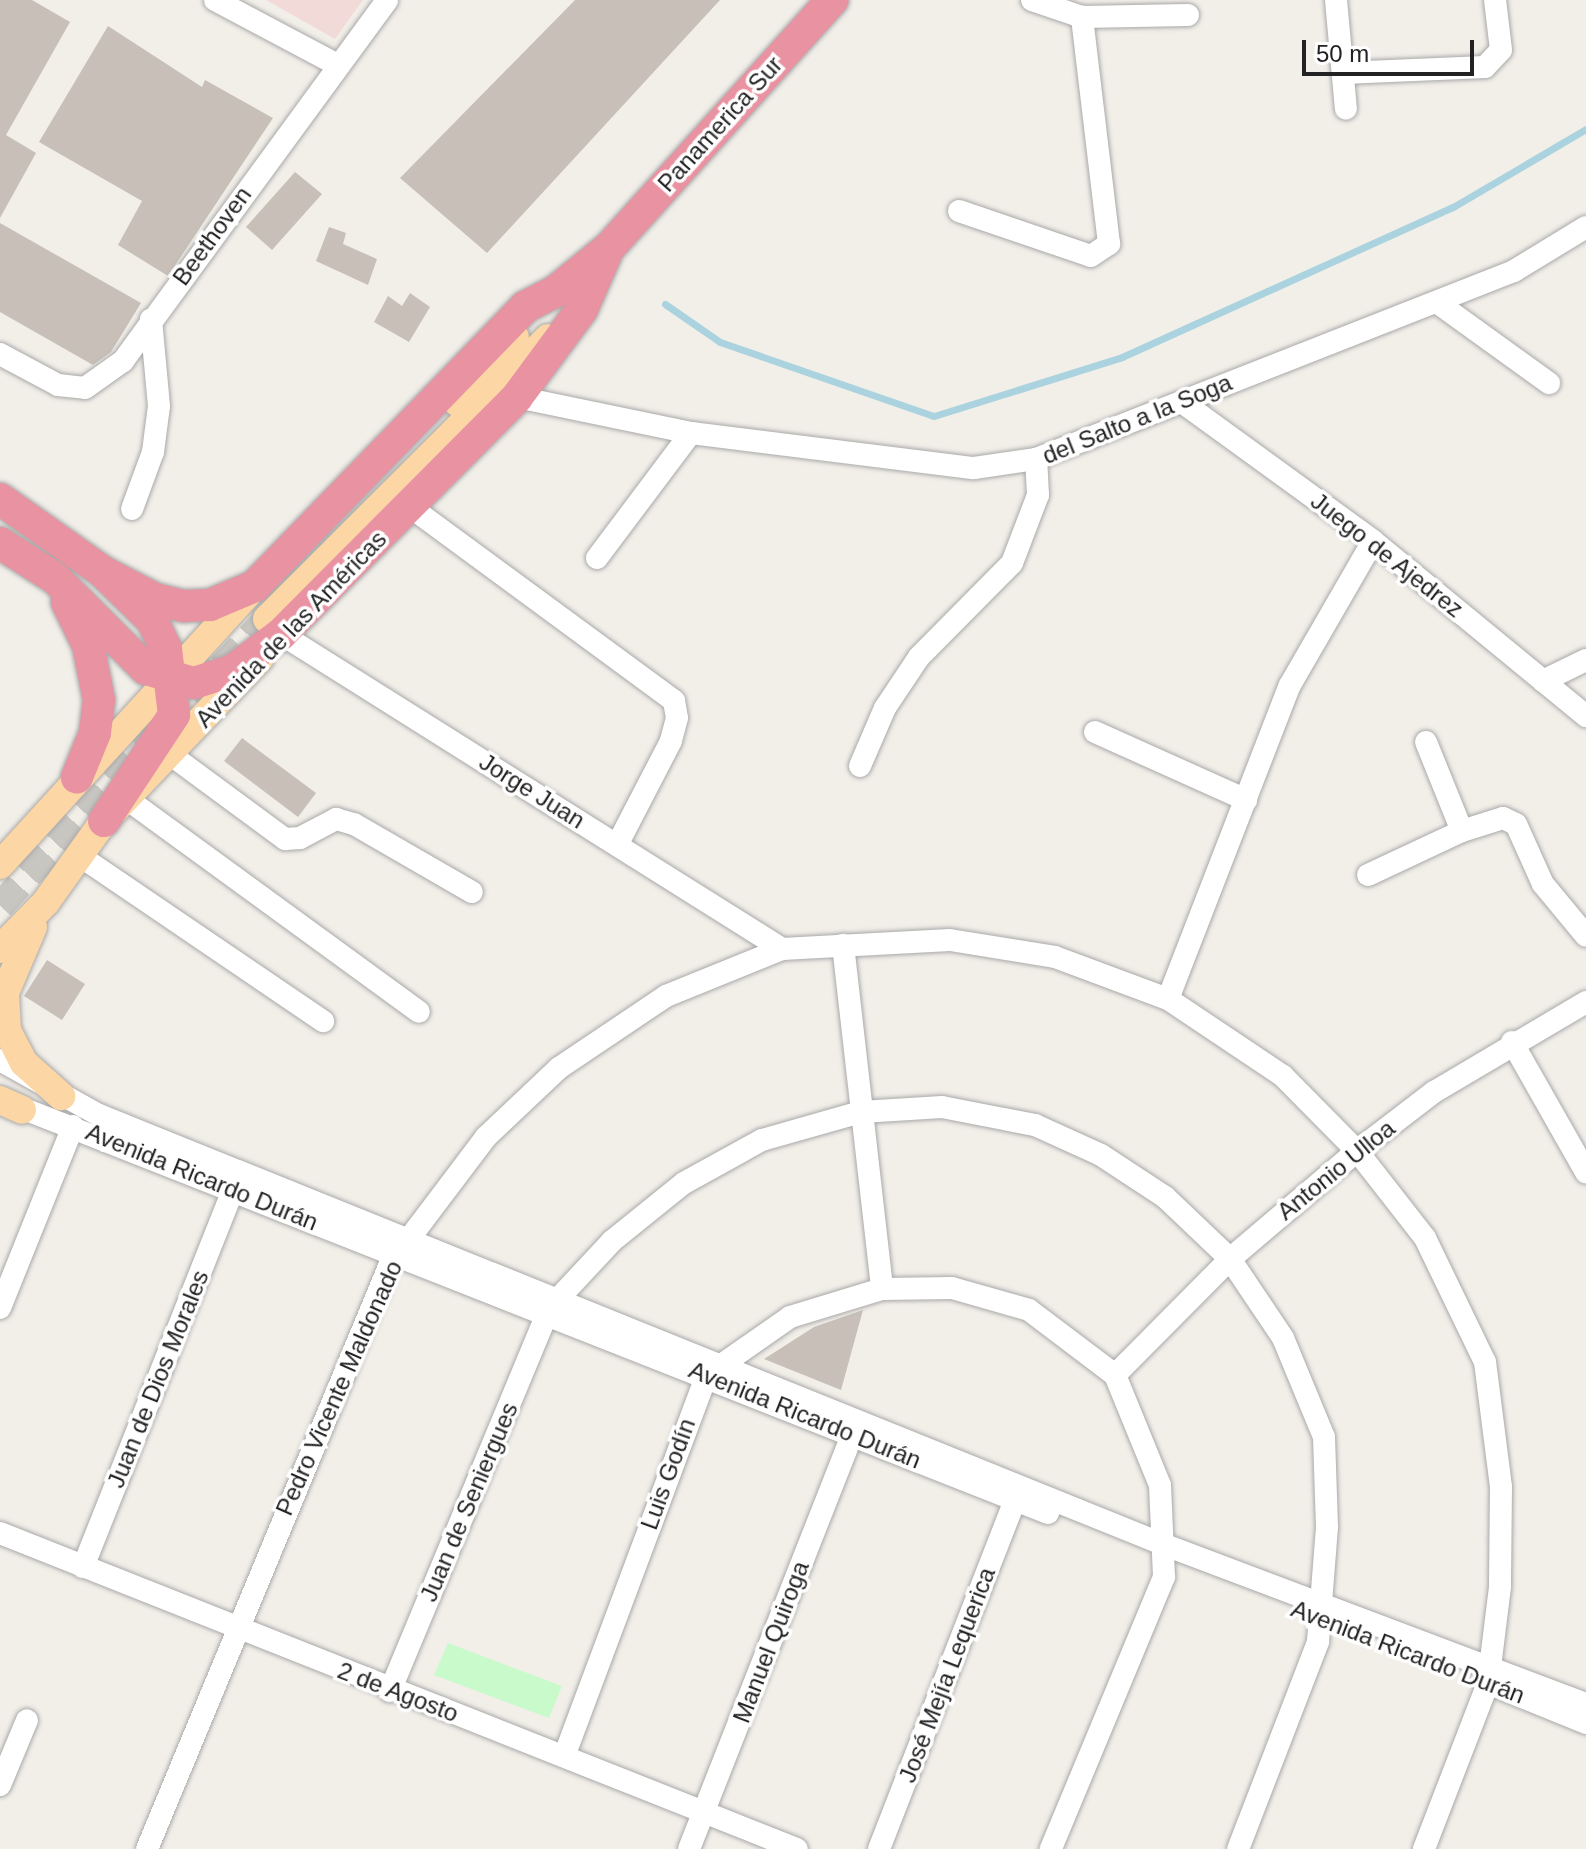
<!DOCTYPE html>
<html>
<head>
<meta charset="utf-8">
<style>
	body { margin:0 }
	#map { position:relative; width:1586px; height:1849px; overflow:hidden; background:#f2efe9; font-family:Arial,sans-serif }
	div>[style] { position:absolute }
	.commercial>* { inset:0; background:#f2dad9 }
	.park>* { inset:0; background:#c8facc }
	.stream>* { height:7px; margin:-3.5px; padding:0 3.5px; transform-origin:3.5px; border-radius:3.5px; background:#aad3df }
	.building>* { inset:0; background:#c7bfb8 }
	.major-tunnel>* { height:28px; margin-top:-14px; transform-origin:0; background:repeating-linear-gradient(90deg,#c8c6c1 0 28px,transparent 0 42px) }
	.roads { filter:drop-shadow(0 0 2px #a9a9a9) drop-shadow(0 0 2px #a9a9a9) }
	.minor>* { height:22px; margin:-11px; padding:0 11px; transform-origin:11px; border-radius:11px; background:#fff }
	.major>* { height:28px; margin:-14px; padding:0 14px; transform-origin:14px; border-radius:14px; background:#fcd6a4 }
	.highway>* { height:32px; margin:-16px; padding:0 16px; transform-origin:16px; border-radius:16px; background:#e892a2 }
	span { translate:-50% -50%; white-space:nowrap; text-align:center; line-height:1.15; -webkit-text-stroke:7px #fff; paint-order:stroke }
	.street-label { font-size:24px; color:#222 }
	.scale { position:absolute; left:1302px; top:40px; width:172px; height:36px; box-sizing:border-box; border:4px solid #222; border-top:0; padding-left:10px; font-size:24px; line-height:28px; white-space:nowrap; color:#222; -webkit-text-stroke:6px #fff; paint-order:stroke }
</style>
</head>
<body>
<div id="map">
	<div class="commercial">
		<i style="clip-path:polygon(266px 0,363px 0,335px 39px)"></i>
	</div>
	<div class="park">
		<i style="clip-path:polygon(448px 1643px,562px 1686px,549px 1718px,434px 1675px)"></i>
	</div>
	<div class="stream">
		<i style="left:665px;top:304px;width:67px;rotate:34.6deg"></i>
		<i style="left:720px;top:342px;width:226px;rotate:19.1deg"></i>
		<i style="left:934px;top:416px;width:197px;rotate:-17.4deg"></i>
		<i style="left:1122px;top:357px;width:363px;rotate:-24.4deg"></i>
		<i style="left:1453px;top:207px;width:154px;rotate:-30.4deg"></i>
	</div>
	<div class="building">
		<i style="clip-path:polygon(0 0,32px 0,70px 22px,6px 135px,36px 153px,0 218px)"></i>
		<i style="clip-path:polygon(575px 0,720px 0,487px 253px,400px 178px)"></i>
		<i style="clip-path:polygon(108px 26px,202px 87px,205px 80px,273px 118px,168px 276px,118px 245px,142px 201px,39px 142px)"></i>
		<i style="clip-path:polygon(295px 172px,322px 194px,272px 250px,246px 227px)"></i>
		<i style="clip-path:polygon(0 223px,141px 303px,111px 352px,93px 365px,0 312px)"></i>
		<i style="clip-path:polygon(329px 227px,346px 233px,343px 244px,377px 259px,368px 285px,316px 261px)"></i>
		<i style="clip-path:polygon(410px 293px,430px 307px,409px 342px,374px 322px,388px 296px,402px 306px)"></i>
		<i style="clip-path:polygon(242px 738px,316px 793px,298px 817px,224px 761px)"></i>
		<i style="clip-path:polygon(47px 960px,85px 984px,62px 1020px,24px 996px)"></i>
		<i style="clip-path:polygon(863px 1310px,841px 1390px,764px 1359px,814px 1327px)"></i>
	</div>
	<div class="major-tunnel">
		<i style="left:163px;top:728px;width:151px;rotate:-46.3deg"></i>
		<i style="left:103px;top:771px;width:95px;rotate:-45.4deg"></i>
		<i style="left:0;top:906px;width:191px;rotate:-47.5deg"></i>
	</div>
	<div class="roads">
		<div class="minor">
			<i style="left:215px;top:0;width:139px;rotate:27.9deg"></i>
			<i style="left:1032px;top:0;width:53px;rotate:18.8deg"></i>
			<i style="left:1082px;top:17px;width:106px;rotate:-1.1deg"></i>
			<i style="left:1336px;top:0;width:109px;rotate:84.8deg"></i>
			<i style="left:1343px;top:73px;width:142px;rotate:-2.4deg"></i>
			<i style="left:1485px;top:67px;width:23px;rotate:-47deg"></i>
			<i style="left:1501px;top:50px;width:50px;rotate:-96.8deg"></i>
			<i style="left:959px;top:211px;width:139px;rotate:18.8deg"></i>
			<i style="left:1091px;top:256px;width:22px;rotate:-34deg"></i>
			<i style="left:1109px;top:244px;width:229px;rotate:-96.8deg"></i>
			<i style="left:1438px;top:303px;width:137px;rotate:35.8deg"></i>
			<i style="left:0;top:354px;width:66px;rotate:28.1deg"></i>
			<i style="left:58px;top:385px;width:27px;rotate:6deg"></i>
			<i style="left:85px;top:388px;width:47px;rotate:-35.4deg"></i>
			<i style="left:123px;top:361px;width:447px;rotate:-53.8deg"></i>
			<i style="left:517px;top:397px;width:178px;rotate:11.7deg"></i>
			<i style="left:691px;top:433px;width:285px;rotate:7.1deg"></i>
			<i style="left:974px;top:468px;width:63px;rotate:-8.3deg"></i>
			<i style="left:1036px;top:459px;width:514px;rotate:-21.47deg"></i>
			<i style="left:1514px;top:271px;width:84px;rotate:-31.4deg"></i>
			<i style="left:1182px;top:402px;width:236px;rotate:36deg"></i>
			<i style="left:1373px;top:541px;width:276px;rotate:39.4deg"></i>
			<i style="left:409px;top:506px;width:329px;rotate:36.3deg"></i>
			<i style="left:674px;top:701px;width:17px;rotate:80deg"></i>
			<i style="left:677px;top:718px;width:24px;rotate:105deg"></i>
			<i style="left:671px;top:741px;width:117px;rotate:117.4deg"></i>
			<i style="left:132px;top:509px;width:61px;rotate:-69.8deg"></i>
			<i style="left:153px;top:452px;width:46px;rotate:-82.6deg"></i>
			<i style="left:159px;top:406px;width:87px;rotate:-95.3deg"></i>
			<i style="left:597px;top:558px;width:156px;rotate:-53.1deg"></i>
			<i style="left:281px;top:634px;width:592px;rotate:32.16deg"></i>
			<i style="left:1543px;top:681px;width:48px;rotate:-26deg"></i>
			<i style="left:1095px;top:732px;width:166px;rotate:24.2deg"></i>
			<i style="left:1426px;top:742px;width:96px;rotate:68deg"></i>
			<i style="left:1462px;top:831px;width:43px;rotate:-17.6deg"></i>
			<i style="left:1503px;top:818px;width:14px;rotate:25deg"></i>
			<i style="left:1516px;top:824px;width:66px;rotate:65.8deg"></i>
			<i style="left:1543px;top:884px;width:67px;rotate:50.4deg"></i>
			<i style="left:171px;top:755px;width:142px;rotate:36.4deg"></i>
			<i style="left:285px;top:839px;width:15px;rotate:-4deg"></i>
			<i style="left:300px;top:838px;width:41px;rotate:-27.8deg"></i>
			<i style="left:336px;top:819px;width:19px;rotate:16deg"></i>
			<i style="left:354px;top:824px;width:136px;rotate:30deg"></i>
			<i style="left:860px;top:766px;width:63px;rotate:-66.7deg"></i>
			<i style="left:885px;top:708px;width:61px;rotate:-56.3deg"></i>
			<i style="left:919px;top:657px;width:132px;rotate:-45.3deg"></i>
			<i style="left:1012px;top:563px;width:73px;rotate:-69.1deg"></i>
			<i style="left:1038px;top:495px;width:36px;rotate:-93deg"></i>
			<i style="left:127px;top:799px;width:361px;rotate:36.1deg"></i>
			<i style="left:80px;top:856px;width:294px;rotate:34.2deg"></i>
			<i style="left:1368px;top:875px;width:104px;rotate:-25.1deg"></i>
			<i style="left:843px;top:945px;width:346px;rotate:83.5deg"></i>
			<i style="left:1168px;top:999px;width:337px;rotate:-68.8deg"></i>
			<i style="left:1290px;top:685px;width:166px;rotate:-60deg"></i>
			<i style="left:1512px;top:1042px;width:150px;rotate:60.4deg"></i>
			<i style="left:0;top:1060px;width:113px;rotate:29.1deg"></i>
			<i style="left:99px;top:1115px;width:1149px;rotate:21.97deg"></i>
			<i style="left:1165px;top:1545px;width:450px;rotate:20.7deg"></i>
			<i style="left:9px;top:1103px;width:1117px;rotate:21.53deg"></i>
			<i style="left:558px;top:1299px;width:79px;rotate:-47deg"></i>
			<i style="left:612px;top:1241px;width:92px;rotate:-38.9deg"></i>
			<i style="left:684px;top:1183px;width:89px;rotate:-28.9deg"></i>
			<i style="left:762px;top:1140px;width:103px;rotate:-15.8deg"></i>
			<i style="left:861px;top:1112px;width:81px;rotate:-3.5deg"></i>
			<i style="left:942px;top:1107px;width:95px;rotate:11deg"></i>
			<i style="left:1035px;top:1125px;width:72px;rotate:24.4deg"></i>
			<i style="left:1101px;top:1155px;width:77px;rotate:33.3deg"></i>
			<i style="left:1165px;top:1197px;width:90px;rotate:43.6deg"></i>
			<i style="left:1230px;top:1259px;width:95px;rotate:56.1deg"></i>
			<i style="left:1283px;top:1338px;width:107px;rotate:67.5deg"></i>
			<i style="left:1324px;top:1437px;width:90px;rotate:88.1deg"></i>
			<i style="left:1327px;top:1527px;width:115px;rotate:94.5deg"></i>
			<i style="left:1318px;top:1642px;width:222px;rotate:111.1deg"></i>
			<i style="left:0;top:1308px;width:196px;rotate:-68.1deg"></i>
			<i style="left:1115px;top:1375px;width:163px;rotate:-45.2deg"></i>
			<i style="left:1230px;top:1259px;width:167px;rotate:-40.4deg"></i>
			<i style="left:1357px;top:1151px;width:97px;rotate:-37.5deg"></i>
			<i style="left:1434px;top:1092px;width:177px;rotate:-30.6deg"></i>
			<i style="left:0;top:1533px;width:857px;rotate:21.63deg"></i>
			<i style="left:83px;top:1567px;width:406px;rotate:-68.3deg"></i>
			<i style="left:1483px;top:1681px;width:111px;rotate:22.2deg"></i>
			<i style="left:390px;top:1691px;width:409px;rotate:-67.4deg"></i>
			<i style="left:565px;top:1754px;width:405px;rotate:-69.5deg"></i>
			<i style="left:707px;top:1375px;width:101px;rotate:-34.9deg"></i>
			<i style="left:790px;top:1317px;width:96px;rotate:-16.9deg"></i>
			<i style="left:882px;top:1289px;width:70px;rotate:-0.8deg"></i>
			<i style="left:952px;top:1288px;width:80px;rotate:15.9deg"></i>
			<i style="left:1029px;top:1310px;width:108px;rotate:37.1deg"></i>
			<i style="left:1115px;top:1375px;width:119px;rotate:67.8deg"></i>
			<i style="left:1160px;top:1485px;width:92px;rotate:87.5deg"></i>
			<i style="left:1164px;top:1577px;width:295px;rotate:112.6deg"></i>
			<i style="left:0;top:1785px;width:70px;rotate:-67.4deg"></i>
			<i style="left:147px;top:1849px;width:633px;rotate:-67.44deg"></i>
			<i style="left:390px;top:1264px;width:159px;rotate:-52.9deg"></i>
			<i style="left:486px;top:1137px;width:100px;rotate:-43.4deg"></i>
			<i style="left:559px;top:1068px;width:129px;rotate:-33.9deg"></i>
			<i style="left:666px;top:996px;width:125px;rotate:-22.1deg"></i>
			<i style="left:782px;top:949px;width:168px;rotate:-3.1deg"></i>
			<i style="left:950px;top:940px;width:106px;rotate:9.2deg"></i>
			<i style="left:1055px;top:957px;width:121px;rotate:20.4deg"></i>
			<i style="left:1168px;top:999px;width:138px;rotate:33.8deg"></i>
			<i style="left:1283px;top:1076px;width:105px;rotate:45.4deg"></i>
			<i style="left:1357px;top:1151px;width:110px;rotate:52deg"></i>
			<i style="left:1425px;top:1238px;width:138px;rotate:64.2deg"></i>
			<i style="left:1485px;top:1362px;width:126px;rotate:82.7deg"></i>
			<i style="left:1501px;top:1487px;width:100px;rotate:90.6deg"></i>
			<i style="left:1500px;top:1587px;width:97px;rotate:97.1deg"></i>
			<i style="left:1488px;top:1683px;width:178px;rotate:111.1deg"></i>
			<i style="left:689px;top:1849px;width:445px;rotate:-68.5deg"></i>
			<i style="left:879px;top:1849px;width:375px;rotate:-68.7deg"></i>
		</div>
		<div class="major">
			<i style="left:458px;top:403px;width:87px;rotate:-49.2deg"></i>
			<i style="left:267px;top:619px;width:397px;rotate:-45deg"></i>
			<i style="left:0;top:865px;width:377px;rotate:-47.6deg"></i>
			<i style="left:33px;top:927px;width:72px;rotate:113deg"></i>
			<i style="left:5px;top:993px;width:37px;rotate:87deg"></i>
			<i style="left:7px;top:1030px;width:37px;rotate:63deg"></i>
			<i style="left:24px;top:1063px;width:50px;rotate:41.7deg"></i>
			<i style="left:0;top:949px;width:66px;rotate:-45.6deg"></i>
			<i style="left:46px;top:902px;width:100px;rotate:-54.4deg"></i>
			<i style="left:104px;top:821px;width:226px;rotate:-46.3deg"></i>
			<i style="left:0;top:1100px;width:24px;rotate:24deg"></i>
		</div>
		<div class="highway">
			<i style="left:0;top:499px;width:126px;rotate:35.3deg"></i>
			<i style="left:103px;top:572px;width:69px;rotate:44.4deg"></i>
			<i style="left:152px;top:620px;width:32px;rotate:64deg"></i>
			<i style="left:166px;top:649px;width:66px;rotate:83.1deg"></i>
			<i style="left:174px;top:715px;width:127px;rotate:123.4deg"></i>
			<i style="left:0;top:543px;width:65px;rotate:32.5deg"></i>
			<i style="left:55px;top:578px;width:129px;rotate:45deg"></i>
			<i style="left:146px;top:669px;width:50px;rotate:16.3deg"></i>
			<i style="left:194px;top:683px;width:40px;rotate:-18deg"></i>
			<i style="left:232px;top:671px;width:61px;rotate:-37.1deg"></i>
			<i style="left:281px;top:634px;width:334px;rotate:-45.1deg"></i>
			<i style="left:517px;top:397px;width:109px;rotate:-53.5deg"></i>
			<i style="left:582px;top:309px;width:60px;rotate:-66.4deg"></i>
			<i style="left:103px;top:572px;width:59px;rotate:27.4deg"></i>
			<i style="left:155px;top:599px;width:30px;rotate:14deg"></i>
			<i style="left:184px;top:606px;width:26px;rotate:-2deg"></i>
			<i style="left:210px;top:605px;width:49px;rotate:-22.9deg"></i>
			<i style="left:255px;top:586px;width:388px;rotate:-45.9deg"></i>
			<i style="left:525px;top:307px;width:34px;rotate:-27deg"></i>
			<i style="left:555px;top:292px;width:70px;rotate:-39.2deg"></i>
			<i style="left:609px;top:248px;width:334px;rotate:-48deg"></i>
			<i style="left:67px;top:602px;width:48px;rotate:64deg"></i>
			<i style="left:88px;top:645px;width:56px;rotate:78.7deg"></i>
			<i style="left:99px;top:700px;width:33px;rotate:97deg"></i>
			<i style="left:95px;top:733px;width:48px;rotate:112.2deg"></i>
		</div>
	</div>
	<div class="street-label">
		<span style="left:720px;top:124px;rotate:-48deg">Panamerica Sur</span>
		<span style="left:212px;top:236px;rotate:-54deg">Beethoven</span>
		<span style="left:1137px;top:419px;rotate:-22deg">del Salto a la Soga</span>
		<span style="left:1387px;top:555px;rotate:38deg">Juego de Ajedrez</span>
		<span style="left:291px;top:629px;rotate:-46deg">Avenida de las Américas</span>
		<span style="left:532px;top:791px;rotate:32deg">Jorge Juan</span>
		<span style="left:1336px;top:1170px;rotate:-39deg">Antonio Ulloa</span>
		<span style="left:202px;top:1177px;rotate:22deg">Avenida Ricardo Durán</span>
		<span style="left:158px;top:1379px;rotate:-68deg">Juan de Dios Morales</span>
		<span style="left:339px;top:1388px;rotate:-66deg">Pedro Vicente Maldonado</span>
		<span style="left:805px;top:1415px;rotate:22deg">Avenida Ricardo Durán</span>
		<span style="left:668px;top:1474px;rotate:-70deg">Luis Godín</span>
		<span style="left:469px;top:1502px;rotate:-67deg">Juan de Seniergues</span>
		<span style="left:771px;top:1642px;rotate:-69deg">Manuel Quiroga</span>
		<span style="left:1408px;top:1652px;rotate:21deg">Avenida Ricardo Durán</span>
		<span style="left:947px;top:1675px;rotate:-69deg">José Mejía Lequerica</span>
		<span style="left:398px;top:1692px;rotate:21deg">2 de Agosto</span>
	</div>
	<div class="scale">50 m</div>
</div>
</body>
</html>
